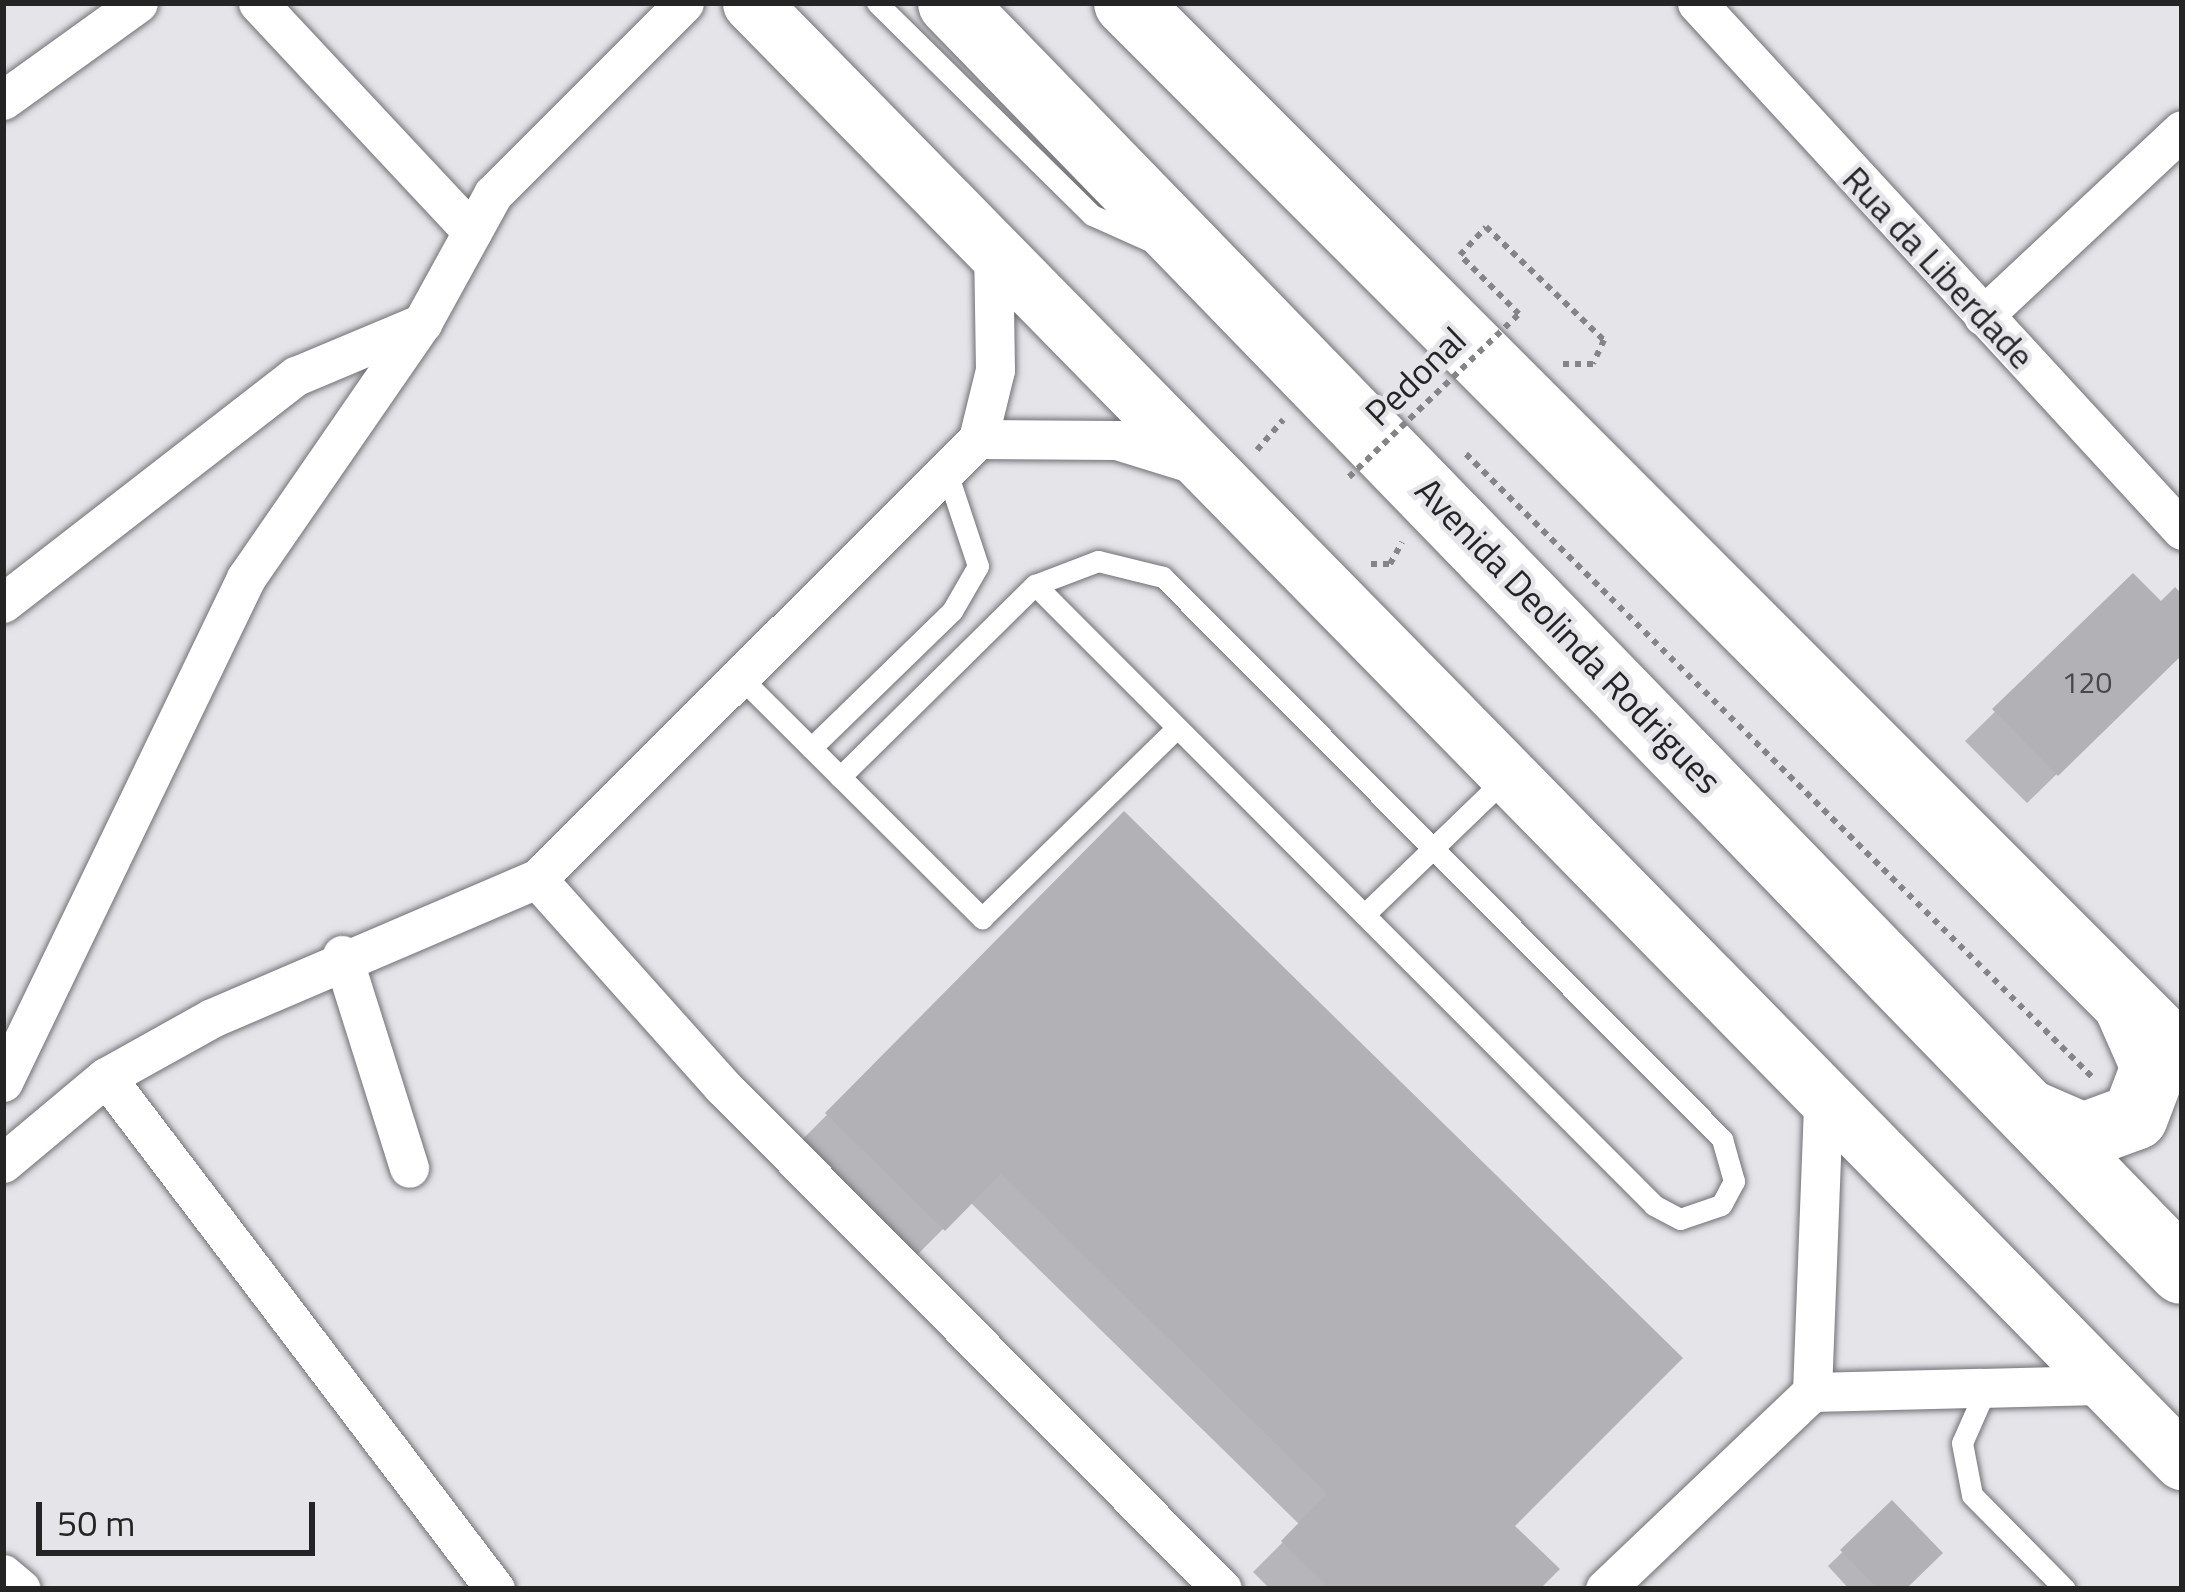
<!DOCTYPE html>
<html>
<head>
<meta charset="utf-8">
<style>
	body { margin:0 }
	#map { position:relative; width:2185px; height:1592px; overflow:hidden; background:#e4e4e9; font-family:"Titillium Web",sans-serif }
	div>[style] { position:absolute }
	.shadow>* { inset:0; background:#0003 }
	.building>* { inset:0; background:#b2b2b6 }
	.path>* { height:6px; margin-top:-3px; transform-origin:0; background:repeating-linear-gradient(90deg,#858588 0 6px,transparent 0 12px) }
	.roads { filter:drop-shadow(0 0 3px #717075) drop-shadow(0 0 3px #717075) }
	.lane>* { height:21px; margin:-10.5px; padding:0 10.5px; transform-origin:10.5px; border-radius:10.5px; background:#fff }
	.street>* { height:39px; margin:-19.5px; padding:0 19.5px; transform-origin:19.5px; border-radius:19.5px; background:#fff }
	.secondary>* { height:57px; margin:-28.5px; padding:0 28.5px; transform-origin:28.5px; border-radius:28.5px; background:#fff }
	.highway>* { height:66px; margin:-33px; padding:0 33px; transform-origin:33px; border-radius:33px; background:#fff }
	.path-bridge>* { height:6px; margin-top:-3px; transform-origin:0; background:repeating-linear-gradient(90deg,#858588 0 6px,transparent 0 12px) }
	span { translate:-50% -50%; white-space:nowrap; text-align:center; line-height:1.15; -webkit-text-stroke:9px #e4e4e9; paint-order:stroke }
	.number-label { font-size:30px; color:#484849 }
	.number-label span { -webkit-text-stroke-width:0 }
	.street-label { font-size:36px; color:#242425 }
	.frame { position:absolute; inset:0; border:6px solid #242425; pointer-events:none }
	.scale { position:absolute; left:36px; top:1502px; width:279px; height:54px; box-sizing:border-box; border:6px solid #242425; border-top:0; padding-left:15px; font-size:36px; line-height:42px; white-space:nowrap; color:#242425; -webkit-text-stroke:9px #e4e4e9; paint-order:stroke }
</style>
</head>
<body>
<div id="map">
	<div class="shadow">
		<i style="clip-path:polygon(2133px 577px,2161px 605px,2182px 598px,2182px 652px,2027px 803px,1965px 741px)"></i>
		<i style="clip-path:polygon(1124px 815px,1511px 1526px,1536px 1589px,1270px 1589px,1253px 1572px,1300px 1525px,970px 1202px,914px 1258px,798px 1144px)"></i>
		<i style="clip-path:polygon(1892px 1504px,1902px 1589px,1849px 1589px,1828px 1566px)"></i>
	</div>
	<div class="building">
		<i style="clip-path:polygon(2133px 573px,2161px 601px,2175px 587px,2182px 594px,2182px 655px,2058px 776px,1992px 709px)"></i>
		<i style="clip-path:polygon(1124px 811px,1683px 1358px,1515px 1526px,1560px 1569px,1540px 1589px,1330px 1589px,1281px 1541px,1327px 1494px,1001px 1174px,945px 1231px,825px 1113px)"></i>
		<i style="clip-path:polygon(1892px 1500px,1943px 1553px,1906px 1589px,1878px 1589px,1840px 1550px)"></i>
	</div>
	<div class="path">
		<i style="left:1519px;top:314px;width:83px;rotate:-135deg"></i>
		<i style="left:1460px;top:255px;width:38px;rotate:-47deg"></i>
		<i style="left:1486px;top:227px;width:163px;rotate:43.8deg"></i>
		<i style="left:1604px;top:340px;width:26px;rotate:115deg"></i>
		<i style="left:1593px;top:364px;width:30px;rotate:180deg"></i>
		<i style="left:1257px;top:450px;width:40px;rotate:-49deg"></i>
		<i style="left:1466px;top:454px;width:887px;rotate:44.86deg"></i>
		<i style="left:1371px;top:564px;width:19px"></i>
		<i style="left:1390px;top:564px;width:25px;rotate:-61deg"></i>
	</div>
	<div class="roads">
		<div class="lane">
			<i style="left:877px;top:3px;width:302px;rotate:44.6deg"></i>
			<i style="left:1092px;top:215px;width:64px;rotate:24.1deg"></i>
			<i style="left:740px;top:677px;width:342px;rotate:44.9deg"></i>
			<i style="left:982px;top:918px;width:272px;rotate:-44.3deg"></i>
			<i style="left:811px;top:748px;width:197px;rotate:-44.2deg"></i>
			<i style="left:952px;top:611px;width:52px;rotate:-60deg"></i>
			<i style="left:978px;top:566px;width:101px;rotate:-108.4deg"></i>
			<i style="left:840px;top:777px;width:274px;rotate:-44.6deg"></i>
			<i style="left:1035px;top:585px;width:67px;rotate:-20.9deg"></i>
			<i style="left:1098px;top:561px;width:67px;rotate:13.8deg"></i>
			<i style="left:1163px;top:577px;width:793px;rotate:45.15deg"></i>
			<i style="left:1722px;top:1139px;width:44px;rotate:74.1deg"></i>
			<i style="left:1734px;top:1181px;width:27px;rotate:118deg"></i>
			<i style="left:1721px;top:1205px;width:43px;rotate:161.1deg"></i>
			<i style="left:1680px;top:1219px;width:30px;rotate:-152deg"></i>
			<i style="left:1654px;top:1205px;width:876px;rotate:-134.95deg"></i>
			<i style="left:1366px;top:913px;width:196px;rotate:-44deg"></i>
			<i style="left:1988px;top:1384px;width:64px;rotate:113.8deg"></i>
			<i style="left:1962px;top:1443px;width:53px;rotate:79.1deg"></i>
			<i style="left:1972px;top:1495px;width:132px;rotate:45.3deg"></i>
		</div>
		<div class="street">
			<i style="left:258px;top:3px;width:313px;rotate:46.9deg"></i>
			<i style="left:1697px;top:3px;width:716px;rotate:47.38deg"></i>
			<i style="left:3px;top:100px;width:166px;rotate:-35.7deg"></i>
			<i style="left:1983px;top:316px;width:272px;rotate:-43.1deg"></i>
			<i style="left:978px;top:439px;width:139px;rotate:0.4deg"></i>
			<i style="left:1117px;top:440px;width:88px;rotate:17.2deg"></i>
			<i style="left:3px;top:603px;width:371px;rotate:-37.8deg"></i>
			<i style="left:296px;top:376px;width:137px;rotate:-22.8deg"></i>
			<i style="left:422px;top:323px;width:147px;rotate:-61.2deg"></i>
			<i style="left:493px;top:194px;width:270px;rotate:-45deg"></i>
			<i style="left:537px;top:879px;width:278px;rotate:48.2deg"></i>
			<i style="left:722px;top:1086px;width:709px;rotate:45.17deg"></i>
			<i style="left:342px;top:955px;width:223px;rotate:72.5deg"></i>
			<i style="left:106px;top:1077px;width:643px;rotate:52.77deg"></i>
			<i style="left:3px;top:1082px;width:560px;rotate:-64.26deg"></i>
			<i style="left:246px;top:578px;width:310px;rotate:-55.4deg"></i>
			<i style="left:3px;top:1163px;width:134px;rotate:-39.9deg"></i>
			<i style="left:106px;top:1077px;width:121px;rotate:-29.1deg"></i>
			<i style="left:212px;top:1018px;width:353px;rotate:-23.2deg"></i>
			<i style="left:537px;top:879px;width:623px;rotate:-44.93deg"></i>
			<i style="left:978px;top:439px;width:71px;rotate:-76.2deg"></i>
			<i style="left:995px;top:370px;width:122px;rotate:-90.9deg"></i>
			<i style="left:1812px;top:1392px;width:291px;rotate:-87.8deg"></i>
			<i style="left:3px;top:1574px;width:23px;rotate:40deg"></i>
			<i style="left:1605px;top:1589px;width:286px;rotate:-43.6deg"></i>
			<i style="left:1812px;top:1392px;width:297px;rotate:-1.4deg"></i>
		</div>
		<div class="secondary">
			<i style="left:751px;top:3px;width:2043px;rotate:45.54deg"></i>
		</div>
		<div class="highway">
			<i style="left:951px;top:3px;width:1767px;rotate:45.85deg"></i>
			<i style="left:1127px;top:3px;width:1493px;rotate:45.03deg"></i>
			<i style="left:2030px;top:1113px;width:58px;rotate:23.5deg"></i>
			<i style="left:2083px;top:1136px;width:55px;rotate:-20.1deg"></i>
			<i style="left:2135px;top:1117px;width:53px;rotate:-69.2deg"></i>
			<i style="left:2154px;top:1067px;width:64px;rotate:-113.8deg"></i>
		</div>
	</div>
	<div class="path-bridge">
		<i style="left:1349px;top:477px;width:236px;rotate:-43.8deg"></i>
	</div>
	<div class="number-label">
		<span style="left:2087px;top:682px">120</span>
	</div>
	<div class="street-label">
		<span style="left:1939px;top:267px;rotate:47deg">Rua da Liberdade</span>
		<span style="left:1415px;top:376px;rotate:-44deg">Pedonal</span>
		<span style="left:1569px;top:635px;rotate:46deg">Avenida Deolinda Rodrigues</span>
	</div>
	<div class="frame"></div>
	<div class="scale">50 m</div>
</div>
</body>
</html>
